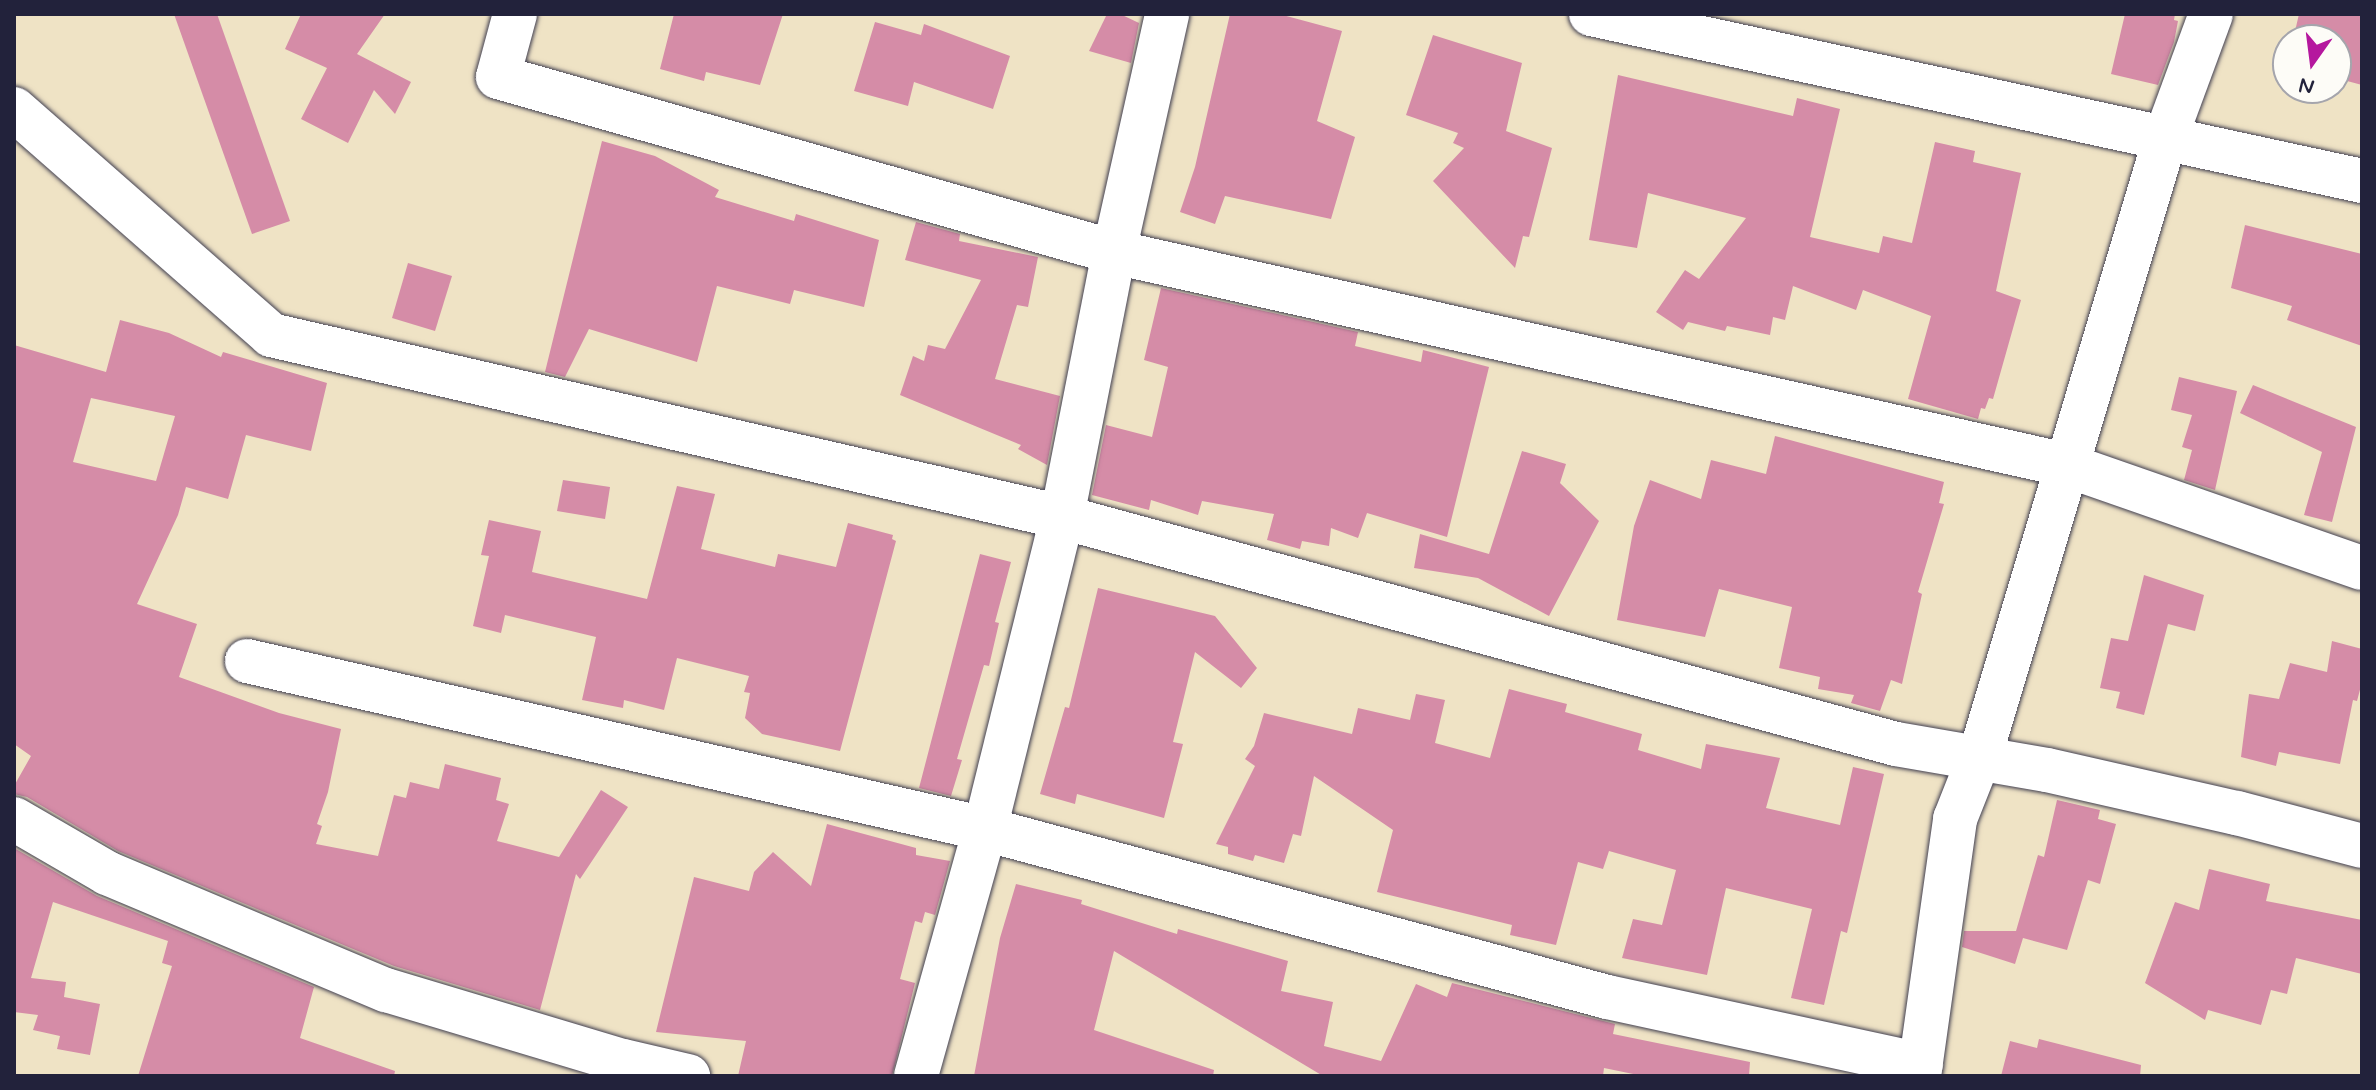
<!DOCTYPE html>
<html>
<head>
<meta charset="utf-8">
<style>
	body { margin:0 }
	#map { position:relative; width:2376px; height:1090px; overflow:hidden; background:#efe3c5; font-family:Mynerve,sans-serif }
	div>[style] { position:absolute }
	.building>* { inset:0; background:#d58ca7 }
	.roads { filter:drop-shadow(0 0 2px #413f50) drop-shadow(0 0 2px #413f50) }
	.street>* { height:44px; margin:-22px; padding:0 22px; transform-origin:22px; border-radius:22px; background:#fff }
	span { translate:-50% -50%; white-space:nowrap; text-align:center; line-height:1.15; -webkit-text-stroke:8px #fdfcf7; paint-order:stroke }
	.frame { position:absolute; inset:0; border:16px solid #22223b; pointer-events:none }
	.north { position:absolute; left:2272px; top:24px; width:80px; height:80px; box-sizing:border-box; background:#fdfcf7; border:2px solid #a5a5ac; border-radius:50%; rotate:194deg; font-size:22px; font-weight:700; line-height:32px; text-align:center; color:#22223b }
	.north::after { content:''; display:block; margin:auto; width:28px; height:36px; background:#b5179e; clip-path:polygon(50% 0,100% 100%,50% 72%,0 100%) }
</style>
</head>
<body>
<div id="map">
	<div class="building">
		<i style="clip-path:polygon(174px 14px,217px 14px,290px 221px,252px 234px)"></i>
		<i style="clip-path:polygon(301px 14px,385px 14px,357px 54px,411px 82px,395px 114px,374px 90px,348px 143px,301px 119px,327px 68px,285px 49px)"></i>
		<i style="clip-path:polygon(674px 14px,783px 14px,760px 85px,706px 72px,704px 81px,660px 69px)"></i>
		<i style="clip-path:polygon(1107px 14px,1120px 14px,1139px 23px,1131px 63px,1089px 51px)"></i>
		<i style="clip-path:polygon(1230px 14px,1279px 14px,1342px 31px,1317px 121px,1355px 137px,1331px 219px,1225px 196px,1215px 224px,1180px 212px,1195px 167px)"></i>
		<i style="clip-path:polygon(2125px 14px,2175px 14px,2174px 20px,2178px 21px,2174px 42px,2158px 85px,2111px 74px)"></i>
		<i style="clip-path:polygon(2299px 14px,2362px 14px,2362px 85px,2336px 78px,2336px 40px,2293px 40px)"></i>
		<i style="clip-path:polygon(875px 22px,921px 35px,924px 24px,1010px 56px,993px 109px,914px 82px,908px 106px,854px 91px)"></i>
		<i style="clip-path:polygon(1433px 35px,1522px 63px,1506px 131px,1552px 148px,1529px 237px,1523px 236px,1515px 268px,1433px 181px,1464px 148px,1453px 143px,1458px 133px,1406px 115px)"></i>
		<i style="clip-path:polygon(1618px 75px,1793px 116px,1797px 98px,1840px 109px,1810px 237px,1879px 253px,1883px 236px,1912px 243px,1935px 142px,1975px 151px,1973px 162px,2021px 173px,1996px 291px,2021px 300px,1993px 399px,1989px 398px,1985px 409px,1981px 408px,1978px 419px,1908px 399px,1931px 316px,1863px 290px,1856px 310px,1793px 286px,1785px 320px,1773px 317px,1770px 335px,1727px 326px,1725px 331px,1688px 322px,1683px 330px,1656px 312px,1685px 270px,1699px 279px,1746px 218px,1648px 193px,1637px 248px,1589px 240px)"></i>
		<i style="clip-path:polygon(602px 141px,655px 156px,719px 190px,715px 197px,794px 221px,796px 214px,879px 240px,864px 307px,794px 290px,790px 304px,717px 286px,697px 362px,589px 329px,565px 377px,545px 372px)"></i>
		<i style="clip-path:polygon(916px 222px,960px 234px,959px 241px,1038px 257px,1028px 307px,1017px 305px,995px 379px,1060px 396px,1047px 465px,1018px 449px,1021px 445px,900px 395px,913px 356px,924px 361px,928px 345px,945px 349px,981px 280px,905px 260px)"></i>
		<i style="clip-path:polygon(2245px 225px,2362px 254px,2362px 346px,2287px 320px,2292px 306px,2231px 288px)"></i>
		<i style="clip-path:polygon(408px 263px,452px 276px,435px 331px,392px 318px)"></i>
		<i style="clip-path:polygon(1161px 288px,1358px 332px,1355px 346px,1421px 362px,1423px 350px,1489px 367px,1447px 537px,1367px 513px,1358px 538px,1331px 528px,1329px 546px,1302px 541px,1300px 549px,1267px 540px,1274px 514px,1202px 501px,1198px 515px,1151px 500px,1149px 510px,1092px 495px,1106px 425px,1152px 437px,1168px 367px,1144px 360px)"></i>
		<i style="clip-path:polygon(evenodd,120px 320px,169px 333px,221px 357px,223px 352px,327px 383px,311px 451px,246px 435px,228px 499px,186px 487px,178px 515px,137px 604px,197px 624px,179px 677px,279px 713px,341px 729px,328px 792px,317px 824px,322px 826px,316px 844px,378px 856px,394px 795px,406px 798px,410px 782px,439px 789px,445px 764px,501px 778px,496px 800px,509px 804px,497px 841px,559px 857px,601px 790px,628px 807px,580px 879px,576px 874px,540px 1010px,394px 966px,118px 851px,27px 797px,14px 794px,14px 786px,31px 756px,14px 744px,14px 345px,106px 372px,120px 320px,91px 398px,175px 416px,156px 481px,73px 462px,91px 398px)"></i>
		<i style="clip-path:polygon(2179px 377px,2237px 391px,2215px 490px,2184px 480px,2192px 450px,2182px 447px,2192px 415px,2171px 410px)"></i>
		<i style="clip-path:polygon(2253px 385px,2356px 427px,2332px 522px,2304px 515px,2322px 452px,2240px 413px)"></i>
		<i style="clip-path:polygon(1775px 436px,1944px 482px,1939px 503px,1944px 504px,1918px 592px,1922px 594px,1902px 684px,1891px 680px,1880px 711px,1851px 703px,1854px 695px,1818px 689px,1820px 677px,1779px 668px,1792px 607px,1719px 589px,1705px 637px,1617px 620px,1634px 526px,1650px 480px,1701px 499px,1711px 460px,1766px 474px)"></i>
		<i style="clip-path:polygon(1522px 451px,1566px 464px,1560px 483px,1599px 521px,1549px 616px,1478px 578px,1414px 568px,1420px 534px,1489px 554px)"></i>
		<i style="clip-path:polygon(563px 480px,610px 487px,605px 519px,557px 511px)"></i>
		<i style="clip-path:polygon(677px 486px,715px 494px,701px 549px,775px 567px,778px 554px,836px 567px,848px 523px,893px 535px,892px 539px,896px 541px,840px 751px,762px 734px,745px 718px,750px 693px,744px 692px,749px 676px,677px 658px,664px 710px,624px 700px,623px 708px,582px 700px,596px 637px,505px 615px,501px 633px,473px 626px,489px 556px,481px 555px,489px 520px,541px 531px,532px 572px,647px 599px)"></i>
		<i style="clip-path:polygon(980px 554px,1011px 562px,995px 622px,999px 623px,989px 666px,984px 665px,957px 759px,962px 760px,951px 796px,919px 788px)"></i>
		<i style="clip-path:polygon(2144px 575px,2204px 595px,2195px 631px,2168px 624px,2144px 715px,2116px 708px,2120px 692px,2100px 688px,2111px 638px,2128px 641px)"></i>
		<i style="clip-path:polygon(1098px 588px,1215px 616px,1257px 668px,1241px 688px,1195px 652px,1173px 742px,1183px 744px,1164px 818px,1077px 794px,1075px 804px,1040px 794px,1065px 707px,1069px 708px)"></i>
		<i style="clip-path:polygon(2332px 641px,2362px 649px,2362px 682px,2357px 701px,2353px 700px,2340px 764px,2279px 752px,2276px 766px,2241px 757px,2249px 694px,2279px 699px,2290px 663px,2327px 672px)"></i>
		<i style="clip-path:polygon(1509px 689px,1567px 704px,1565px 712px,1642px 734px,1638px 750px,1701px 769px,1706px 744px,1780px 758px,1766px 808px,1840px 825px,1853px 767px,1884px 774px,1847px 933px,1841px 931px,1824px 1005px,1791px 998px,1812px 909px,1726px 888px,1707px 975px,1622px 958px,1633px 919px,1662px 925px,1676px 870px,1609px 851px,1603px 869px,1578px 862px,1556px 945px,1510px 935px,1512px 925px,1377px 892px,1393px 830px,1314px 776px,1301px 836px,1293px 834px,1284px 863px,1255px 855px,1253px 861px,1228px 854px,1228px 847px,1216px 844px,1255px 766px,1245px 759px,1254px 746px,1264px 713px,1352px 734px,1358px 708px,1410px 720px,1416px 694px,1445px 700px,1435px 743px,1490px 758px)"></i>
		<i style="clip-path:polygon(2057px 800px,2100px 810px,2098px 819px,2116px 824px,2100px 884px,2088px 880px,2067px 950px,2023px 938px,2015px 964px,1962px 947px,1964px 931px,2016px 931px,2038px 855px,2044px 857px)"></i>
		<i style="clip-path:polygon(827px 824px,916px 848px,916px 855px,950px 861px,935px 915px,925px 912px,922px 923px,915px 921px,900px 979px,915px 983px,892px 1076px,738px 1076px,746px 1041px,656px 1032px,694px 877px,749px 891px,754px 872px,773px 852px,811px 886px)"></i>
		<i style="clip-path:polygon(14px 848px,97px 896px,314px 987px,300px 1038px,395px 1071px,394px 1076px,138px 1076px,172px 966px,162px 963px,168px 941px,53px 902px,31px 978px,66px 982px,64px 997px,100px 1004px,90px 1055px,57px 1049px,60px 1036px,33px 1030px,38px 1015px,14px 1012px)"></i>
		<i style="clip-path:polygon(2209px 869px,2270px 884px,2266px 901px,2362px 920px,2362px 974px,2296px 958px,2287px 994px,2271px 990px,2261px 1025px,2208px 1010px,2205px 1020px,2145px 983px,2175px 902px,2199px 910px)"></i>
		<i style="clip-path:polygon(1016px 884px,1082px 900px,1081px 904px,1177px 934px,1178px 929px,1288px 961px,1281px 991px,1333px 1002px,1324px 1046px,1381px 1061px,1416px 984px,1447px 997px,1452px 983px,1615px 1024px,1613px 1034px,1750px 1062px,1749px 1076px,1643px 1076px,1604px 1068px,1603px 1076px,1323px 1076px,1114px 951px,1094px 1030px,1214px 1070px,1213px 1076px,974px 1076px,1000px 938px)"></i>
		<i style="clip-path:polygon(2039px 1039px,2141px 1065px,2140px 1076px,2001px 1076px,2010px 1041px,2037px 1048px)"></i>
	</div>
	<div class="roads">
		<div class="street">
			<i style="left:515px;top:14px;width:65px;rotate:105.1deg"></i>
			<i style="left:498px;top:77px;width:640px;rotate:15.86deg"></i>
			<i style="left:1114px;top:252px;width:976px;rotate:12.61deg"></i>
			<i style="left:2066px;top:465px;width:313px;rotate:19.2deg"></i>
			<i style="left:1591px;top:14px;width:789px;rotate:12.22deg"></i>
			<i style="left:14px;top:109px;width:342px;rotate:41.3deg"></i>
			<i style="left:271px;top:335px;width:812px;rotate:12.96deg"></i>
			<i style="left:1062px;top:517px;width:864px;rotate:15.23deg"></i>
			<i style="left:1896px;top:744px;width:153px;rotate:9.8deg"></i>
			<i style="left:2047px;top:770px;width:195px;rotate:12.8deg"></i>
			<i style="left:2237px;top:813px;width:129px;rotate:14.8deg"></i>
			<i style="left:247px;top:661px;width:757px;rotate:12.82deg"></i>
			<i style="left:985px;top:829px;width:644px;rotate:15.11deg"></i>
			<i style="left:1607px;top:997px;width:321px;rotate:12.2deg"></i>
			<i style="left:14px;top:819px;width:108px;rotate:30.1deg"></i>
			<i style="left:107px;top:873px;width:303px;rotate:22.8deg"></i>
			<i style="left:386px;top:990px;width:247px;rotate:16.7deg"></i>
			<i style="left:623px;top:1061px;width:67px;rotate:13deg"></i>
			<i style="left:916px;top:1076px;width:256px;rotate:-74.4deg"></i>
			<i style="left:985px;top:829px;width:321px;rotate:-76.1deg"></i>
			<i style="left:1062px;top:517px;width:270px;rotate:-78.9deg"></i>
			<i style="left:1114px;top:252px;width:244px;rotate:-77.4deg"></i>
			<i style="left:1919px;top:1076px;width:260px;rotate:-82deg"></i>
			<i style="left:1955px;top:819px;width:68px;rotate:-68.4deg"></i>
			<i style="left:1980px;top:756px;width:644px;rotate:-73.31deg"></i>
			<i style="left:2165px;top:139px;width:133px;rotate:-69.8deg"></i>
		</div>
	</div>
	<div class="frame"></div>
	<div class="north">N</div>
</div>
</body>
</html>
